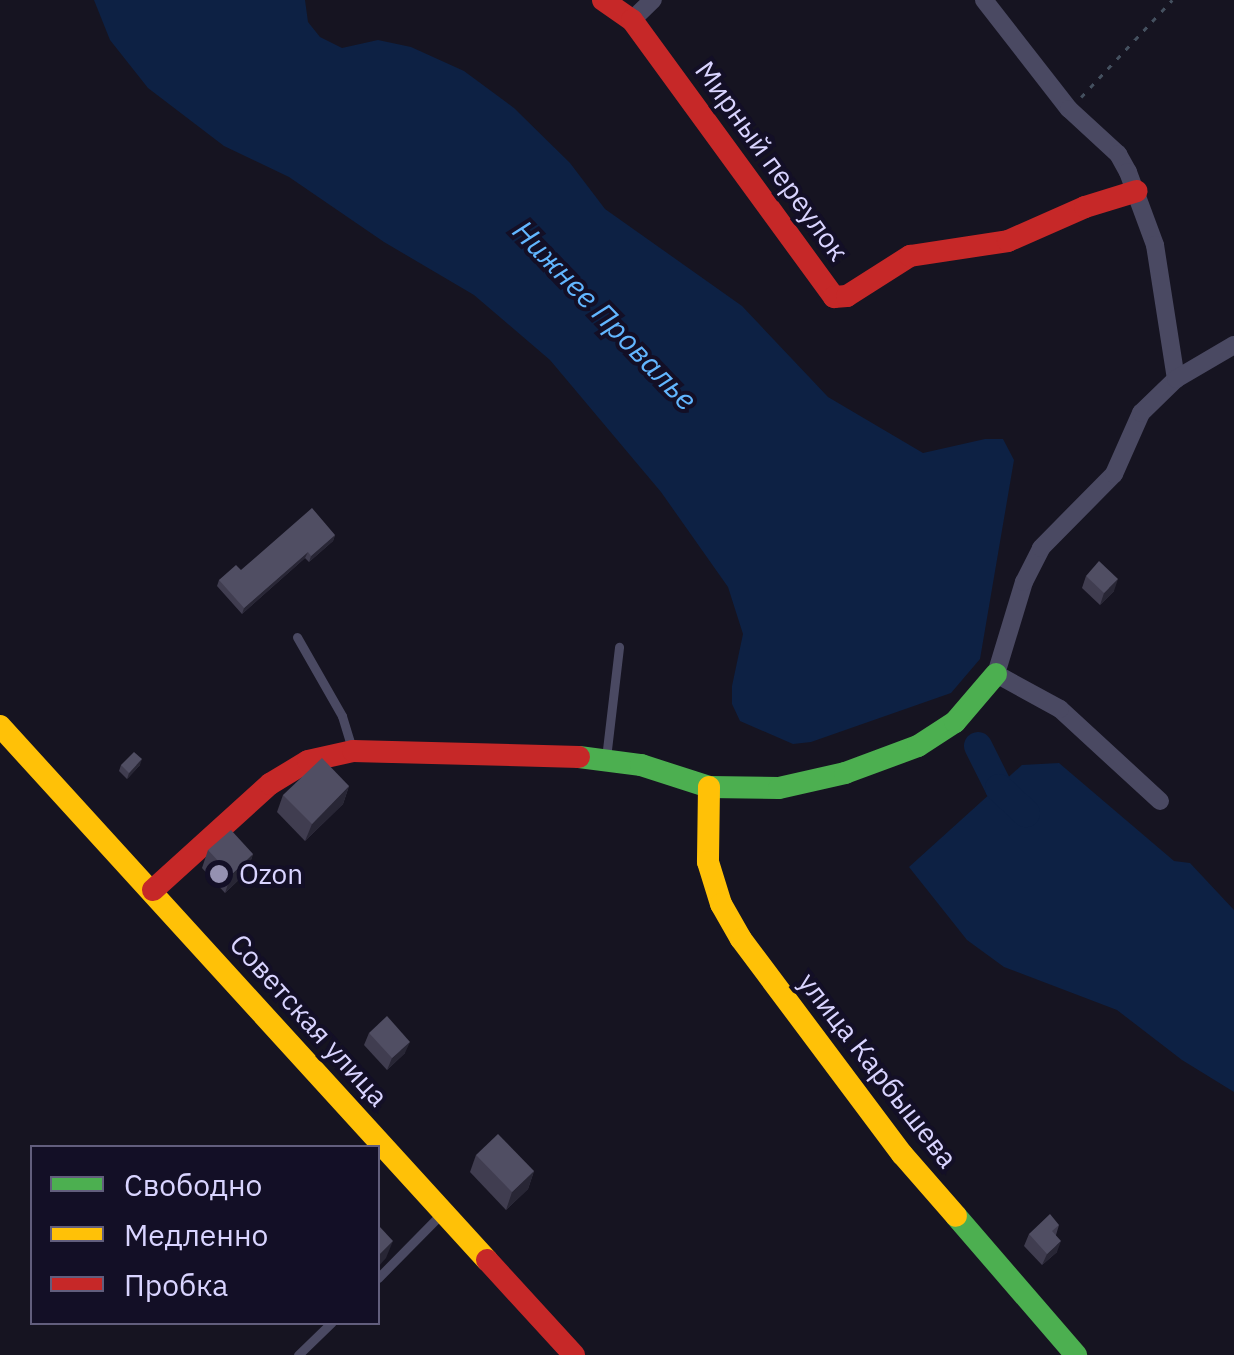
<!DOCTYPE html>
<html>
<head>
<meta charset="utf-8">
<style>
	body { margin:0 }
	#map { position:relative; width:1234px; height:1355px; overflow:hidden; background:#161421; font-family:"IBM Plex Sans",sans-serif }
	div>[style] { position:absolute }
	.water>* { inset:0; background:#0d2144 }
	.river>* { height:28px; margin:-14px; padding:0 14px; transform-origin:14px; border-radius:14px; background:#0d2144 }
	.path>* { height:2.5px; margin-top:-1.25px; transform-origin:0; background:repeating-linear-gradient(90deg,#44505f 0 5px,transparent 0 13px) }
	.lane>* { height:9px; margin:-4.5px; padding:0 4.5px; transform-origin:4.5px; border-radius:4.5px; background:#4a4962 }
	.street>* { height:18px; margin:-9px; padding:0 9px; transform-origin:9px; border-radius:9px; background:#4a4962 }
	.fast>* { height:22px; margin:-11px; padding:0 11px; transform-origin:11px; border-radius:11px; background:#4caf50 }
	.slow>* { height:22px; margin:-11px; padding:0 11px; transform-origin:11px; border-radius:11px; background:#ffc107 }
	.jam>* { height:22px; margin:-11px; padding:0 11px; transform-origin:11px; border-radius:11px; background:#c62828 }
	.wall>* { inset:0; background:#403d50 }
	.shaded-wall>* { inset:0; background:#282635 }
	.building>* { inset:0; background:#504e63 }
	.dots>* { width:28px; height:28px; translate:-50% -50%; box-sizing:border-box; border:5px solid #130f26; border-radius:50% }
	span { translate:-50% -50%; white-space:nowrap; text-align:center; line-height:1.15; -webkit-text-stroke:8px #130f26; paint-order:stroke }
	.street-label { font-size:28px; color:#d9d4ff }
	.poi-label { font-size:28px; color:#d9d4ff }
	.left { translate:0 -50%; text-align:left }
	.water-label { font-size:30px; color:#62b6ff; font-style:italic }
	.legend { position:absolute; left:30px; top:1145px; width:350px; height:180px; box-sizing:border-box; background:#130f26; border:2px solid #625e7d; margin:0; padding:12px 18px; list-style:none; font-size:30px; color:#d9d4ff }
	.legend li { display:flex; align-items:center; gap:20px; height:50px }
	.legend b { width:50px; border:2px solid #625e7d }
</style>
</head>
<body>
<div id="map">
	<div class="water">
		<i style="clip-path:polygon(94px 0,305px 0,308px 22px,320px 37px,342px 48px,378px 40px,411px 47px,464px 71px,514px 108px,570px 163px,605px 209px,742px 306px,828px 397px,923px 453px,985px 439px,1003px 439px,1014px 460px,980px 659px,951px 693px,811px 742px,793px 744px,740px 721px,732px 704px,732px 686px,743px 634px,728px 587px,661px 492px,550px 360px,474px 295px,384px 242px,289px 177px,224px 146px,148px 88px,110px 40px)"></i>
		<i style="clip-path:polygon(1059px 763px,1174px 861px,1190px 863px,1234px 910px,1234px 1092px,1182px 1060px,1117px 1010px,1004px 967px,967px 940px,909px 867px,1022px 765px)"></i>
	</div>
	<div class="river">
		<i style="left:978px;top:746px;width:47px;rotate:63.4deg"></i>
		<i style="left:999px;top:788px;width:37px;rotate:43deg"></i>
	</div>
	<div class="path">
		<i style="left:1081px;top:97px;width:133px;rotate:-46.8deg"></i>
	</div>
	<div class="lane">
		<i style="left:297px;top:637px;width:91px;rotate:60.3deg"></i>
		<i style="left:342px;top:716px;width:34px;rotate:73deg"></i>
		<i style="left:606px;top:758px;width:112px;rotate:-83.3deg"></i>
		<i style="left:378px;top:1278px;width:93px;rotate:-45.4deg"></i>
		<i style="left:298px;top:1355px;width:47px;rotate:-44.1deg"></i>
	</div>
	<div class="street">
		<i style="left:984px;top:0;width:138px;rotate:52.1deg"></i>
		<i style="left:1069px;top:109px;width:67px;rotate:42.6deg"></i>
		<i style="left:1118px;top:154px;width:21px;rotate:61deg"></i>
		<i style="left:1128px;top:172px;width:78px;rotate:69.7deg"></i>
		<i style="left:1155px;top:245px;width:136px;rotate:81.1deg"></i>
		<i style="left:632px;top:20px;width:29px;rotate:-44deg"></i>
		<i style="left:1160px;top:801px;width:136px;rotate:-137.4deg"></i>
		<i style="left:1060px;top:709px;width:73px;rotate:-151.3deg"></i>
		<i style="left:996px;top:674px;width:96px;rotate:-73.1deg"></i>
		<i style="left:1024px;top:582px;width:38px;rotate:-63deg"></i>
		<i style="left:1041px;top:548px;width:104px;rotate:-45.4deg"></i>
		<i style="left:1114px;top:474px;width:67px;rotate:-66.1deg"></i>
		<i style="left:1141px;top:413px;width:49px;rotate:-44.2deg"></i>
		<i style="left:1176px;top:379px;width:67px;rotate:-30.4deg"></i>
	</div>
	<div class="fast">
		<i style="left:579px;top:757px;width:63px;rotate:7.4deg"></i>
		<i style="left:641px;top:765px;width:71px;rotate:17.9deg"></i>
		<i style="left:709px;top:787px;width:70px;rotate:0.8deg"></i>
		<i style="left:779px;top:788px;width:68px;rotate:-12.8deg"></i>
		<i style="left:845px;top:773px;width:78px;rotate:-20.3deg"></i>
		<i style="left:918px;top:746px;width:44px;rotate:-33deg"></i>
		<i style="left:955px;top:722px;width:63px;rotate:-49.5deg"></i>
		<i style="left:956px;top:1216px;width:184px;rotate:49.2deg"></i>
	</div>
	<div class="slow">
		<i style="left:0;top:726px;width:723px;rotate:47.64deg"></i>
		<i style="left:709px;top:787px;width:75px;rotate:90.8deg"></i>
		<i style="left:708px;top:862px;width:44px;rotate:72.8deg"></i>
		<i style="left:721px;top:904px;width:40px;rotate:60.3deg"></i>
		<i style="left:741px;top:939px;width:269px;rotate:53.2deg"></i>
		<i style="left:902px;top:1154px;width:82px;rotate:48.9deg"></i>
	</div>
	<div class="jam">
		<i style="left:603px;top:0;width:35px;rotate:35deg"></i>
		<i style="left:632px;top:20px;width:343px;rotate:53.9deg"></i>
		<i style="left:834px;top:297px;width:13px;rotate:-4deg"></i>
		<i style="left:847px;top:296px;width:75px;rotate:-32.4deg"></i>
		<i style="left:910px;top:256px;width:99px;rotate:-8.7deg"></i>
		<i style="left:1008px;top:241px;width:84px;rotate:-23.8deg"></i>
		<i style="left:1085px;top:207px;width:54px;rotate:-17.1deg"></i>
		<i style="left:153px;top:890px;width:158px;rotate:-42.2deg"></i>
		<i style="left:270px;top:784px;width:44px;rotate:-31.2deg"></i>
		<i style="left:308px;top:761px;width:46px;rotate:-12.5deg"></i>
		<i style="left:353px;top:751px;width:226px;rotate:1.5deg"></i>
		<i style="left:487px;top:1260px;width:129px;rotate:47.5deg"></i>
	</div>
	<div class="wall">
		<i style="clip-path:polygon(335px 535px,333px 541px,309px 562px,305px 558px,242px 614px,217px 586px,219px 580px,241px 570px)"></i>
		<i style="clip-path:polygon(1086px 576px,1114px 591px,1100px 605px,1082px 588px)"></i>
		<i style="clip-path:polygon(121px 765px,140px 765px,127px 779px,119px 771px)"></i>
		<i style="clip-path:polygon(349px 786px,343px 804px,305px 841px,277px 812px,283px 795px)"></i>
		<i style="clip-path:polygon(208px 850px,253px 854px,247px 872px,225px 893px,202px 868px)"></i>
		<i style="clip-path:polygon(369px 1033px,405px 1053px,387px 1070px,364px 1045px)"></i>
		<i style="clip-path:polygon(476px 1155px,534px 1171px,528px 1189px,506px 1210px,470px 1172px)"></i>
		<i style="clip-path:polygon(1059px 1225px,1056px 1235px,1057px 1252px,1042px 1265px,1024px 1246px,1029px 1234px)"></i>
	</div>
	<div class="shaded-wall">
		<i style="clip-path:polygon(335px 535px,333px 541px,309px 562px,311px 556px)"></i>
		<i style="clip-path:polygon(308px 552px,305px 558px,242px 614px,244px 608px)"></i>
		<i style="clip-path:polygon(1118px 579px,1114px 591px,1100px 605px,1104px 593px)"></i>
		<i style="clip-path:polygon(142px 759px,140px 765px,127px 779px,129px 773px)"></i>
		<i style="clip-path:polygon(349px 786px,343px 804px,305px 841px,312px 824px)"></i>
		<i style="clip-path:polygon(253px 854px,247px 872px,225px 893px,231px 875px)"></i>
		<i style="clip-path:polygon(410px 1042px,405px 1053px,387px 1070px,392px 1058px)"></i>
		<i style="clip-path:polygon(534px 1171px,528px 1189px,506px 1210px,512px 1192px)"></i>
		<i style="clip-path:polygon(393px 1241px,386px 1258px,378px 1267px,378px 1256px)"></i>
		<i style="clip-path:polygon(1061px 1241px,1057px 1252px,1042px 1265px,1047px 1254px)"></i>
	</div>
	<div class="building">
		<i style="clip-path:polygon(312px 508px,335px 535px,311px 556px,308px 552px,244px 608px,219px 580px,236px 565px,241px 570px)"></i>
		<i style="clip-path:polygon(1099px 561px,1118px 579px,1104px 593px,1086px 576px)"></i>
		<i style="clip-path:polygon(134px 752px,142px 759px,129px 773px,121px 765px)"></i>
		<i style="clip-path:polygon(322px 758px,349px 786px,312px 824px,283px 795px)"></i>
		<i style="clip-path:polygon(231px 830px,253px 854px,231px 875px,208px 850px)"></i>
		<i style="clip-path:polygon(387px 1016px,410px 1042px,392px 1058px,369px 1033px)"></i>
		<i style="clip-path:polygon(498px 1134px,534px 1171px,512px 1192px,476px 1155px)"></i>
		<i style="clip-path:polygon(1050px 1214px,1059px 1225px,1052px 1231px,1061px 1241px,1047px 1254px,1029px 1234px)"></i>
		<i style="clip-path:polygon(379px 1226px,393px 1241px,378px 1256px,378px 1226px)"></i>
	</div>
	<div class="dots">
		<i style="left:219px;top:874px;background:#9591b1"></i>
	</div>
	<div class="street-label">
		<span style="left:772px;top:161px;rotate:54deg">Мирный переулок</span>
		<span style="left:309px;top:1020px;rotate:48deg">Советская улица</span>
		<span style="left:878px;top:1070px;rotate:52deg">улица Карбышева</span>
	</div>
	<div class="poi-label">
		<span class="left" style="left:239px;top:874px">Ozon</span>
	</div>
	<div class="water-label">
		<span style="left:605px;top:315px;rotate:46deg">Нижнее Провалье</span>
	</div>
	<ul class="legend">
	<li><b style="height:12px;background:#4caf50"></b>Свободно</li>
	<li><b style="height:12px;background:#ffc107"></b>Медленно</li>
	<li><b style="height:12px;background:#c62828"></b>Пробка</li>
	</ul>
</div>
</body>
</html>
